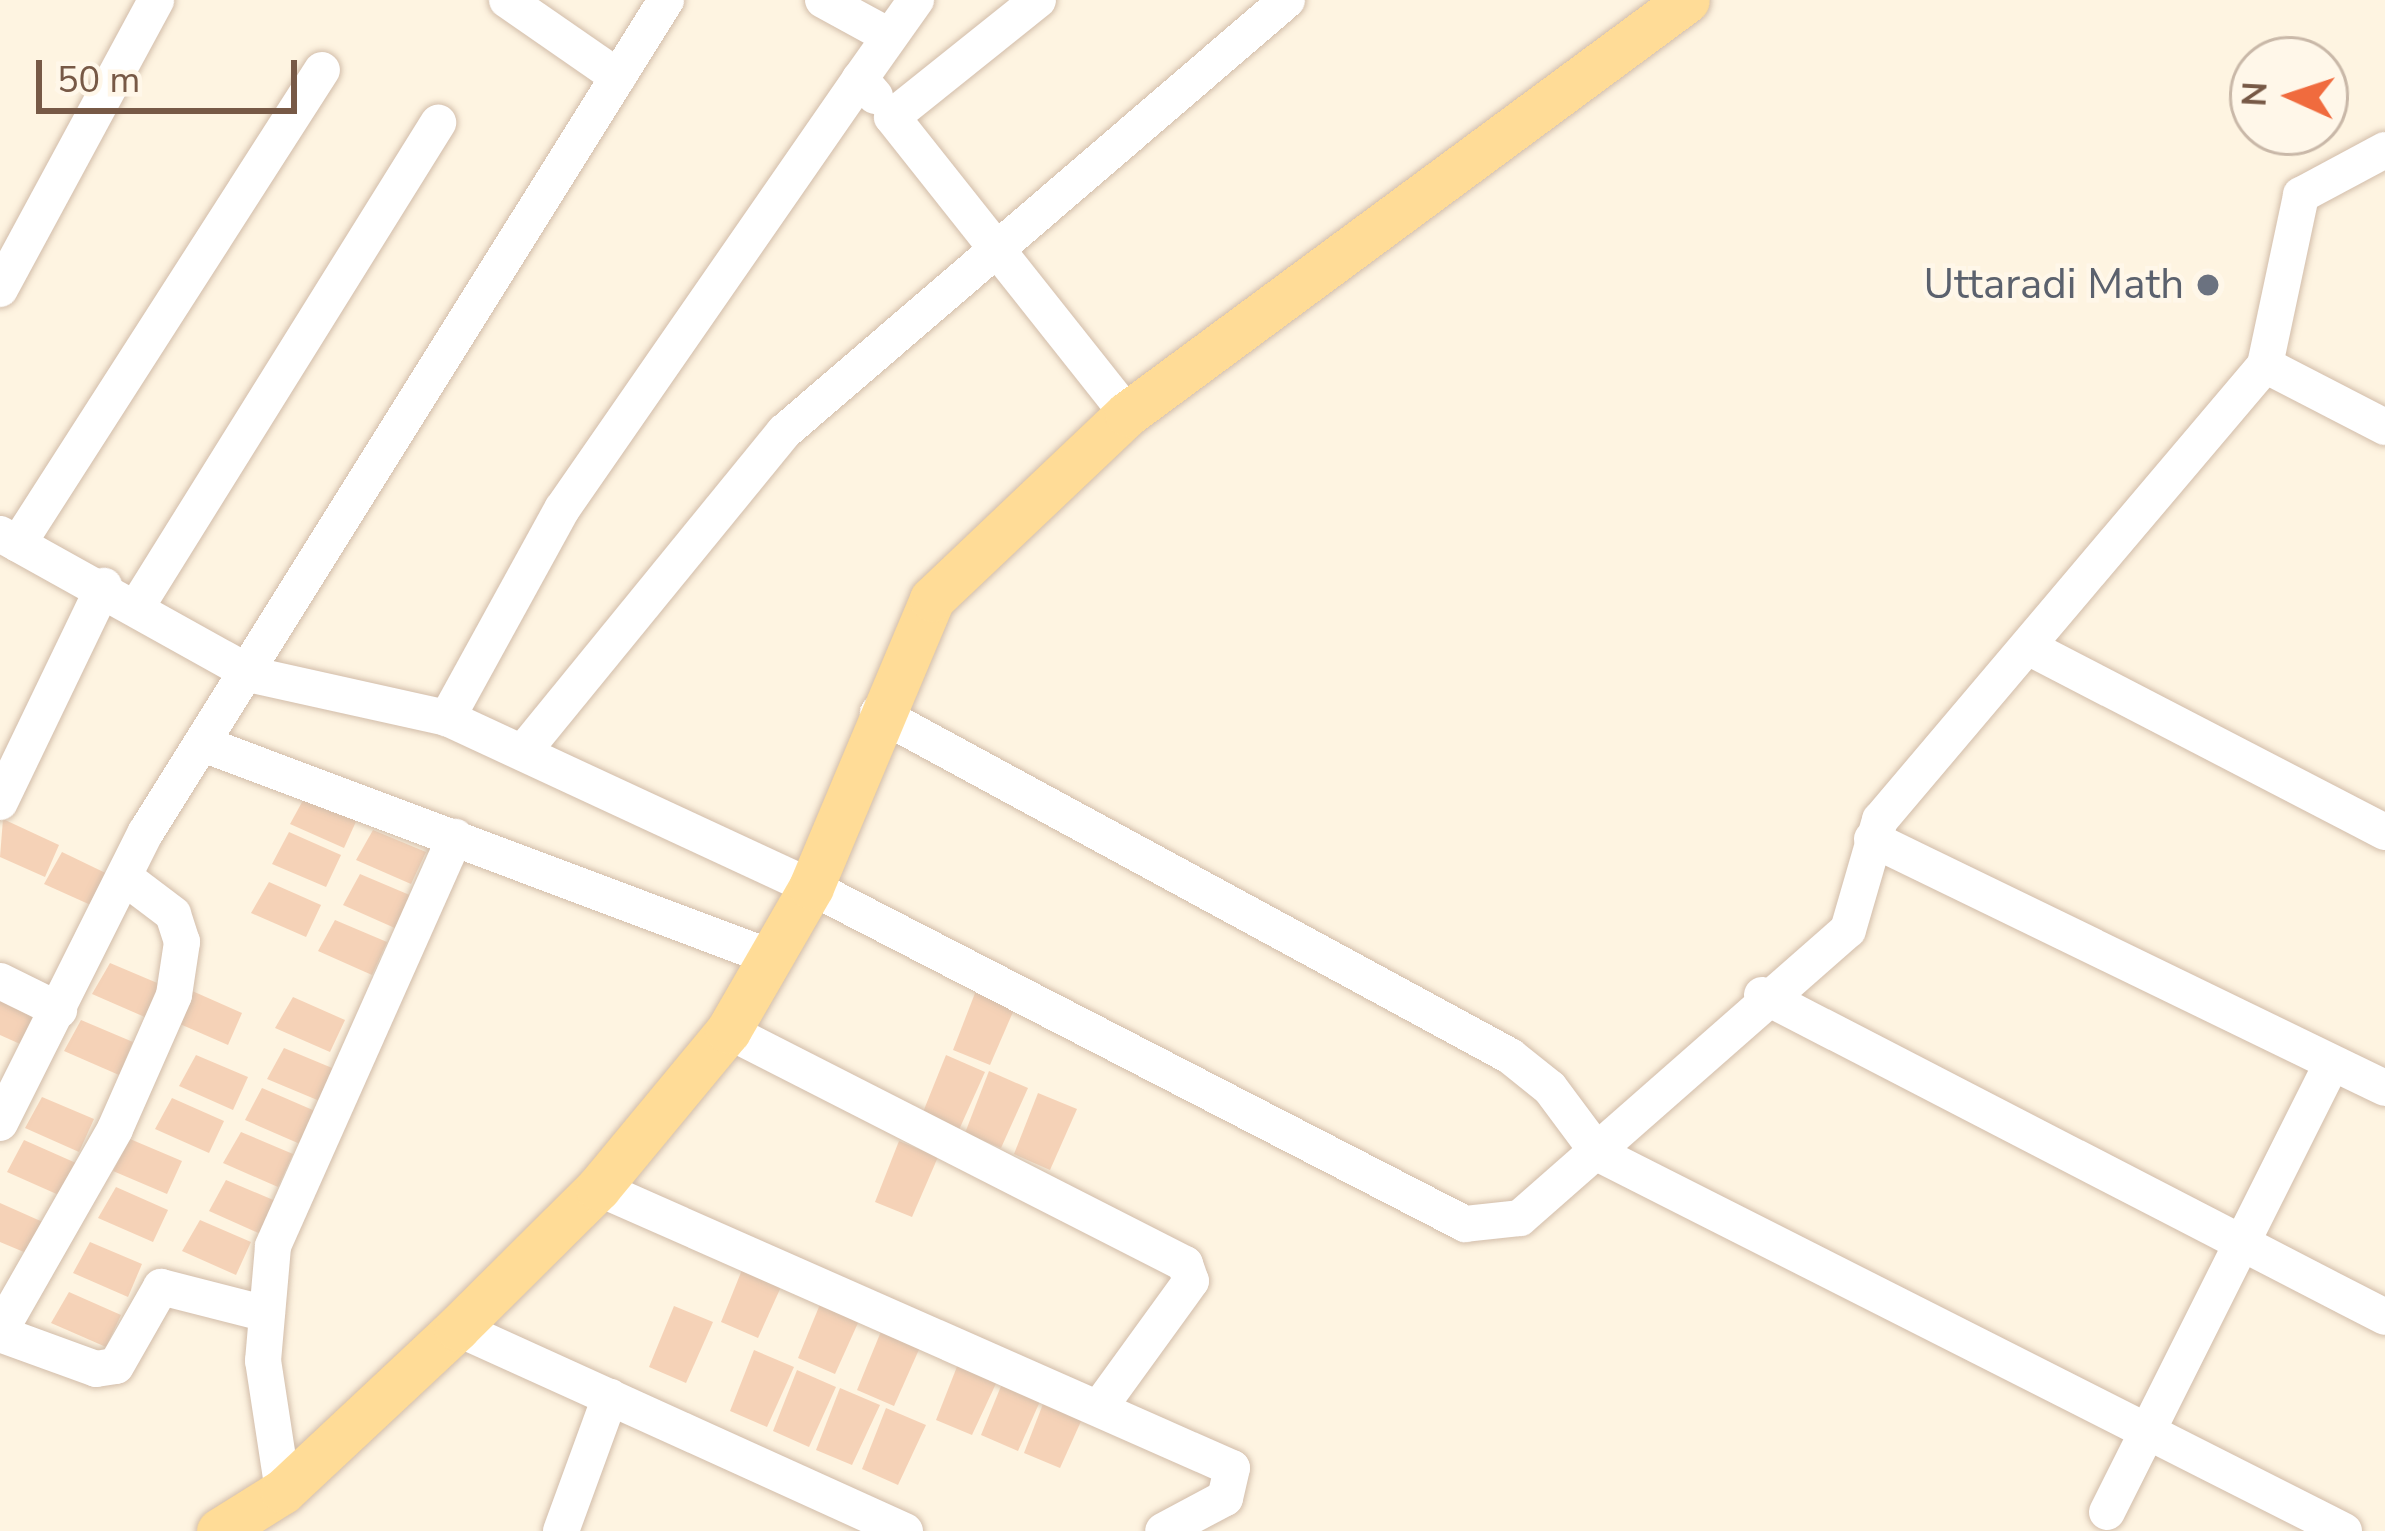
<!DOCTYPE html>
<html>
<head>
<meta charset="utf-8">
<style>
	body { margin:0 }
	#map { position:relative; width:2385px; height:1531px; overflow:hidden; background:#fef4e1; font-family:"Nunito Sans",sans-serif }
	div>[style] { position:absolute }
	.building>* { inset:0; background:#f5d2b7 }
	.roads { filter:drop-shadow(0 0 3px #d2bdaa) drop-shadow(0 0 3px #d2bdaa) }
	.minor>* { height:36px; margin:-18px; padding:0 18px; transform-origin:18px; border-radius:18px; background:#fff }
	.major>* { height:45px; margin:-22.5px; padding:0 22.5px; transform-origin:22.5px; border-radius:22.5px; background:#ffdc97 }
	.dots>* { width:33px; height:33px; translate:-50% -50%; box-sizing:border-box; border:6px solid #fff7e9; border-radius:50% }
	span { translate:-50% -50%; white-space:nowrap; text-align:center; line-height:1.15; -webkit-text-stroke:9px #fff7e9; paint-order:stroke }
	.worship-label { font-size:42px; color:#5b616d }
	.right { translate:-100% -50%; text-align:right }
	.north { position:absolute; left:2229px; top:36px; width:120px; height:120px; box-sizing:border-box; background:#fff7e9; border:3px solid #c9b8a8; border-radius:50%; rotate:273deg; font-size:33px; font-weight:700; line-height:48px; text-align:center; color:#775946 }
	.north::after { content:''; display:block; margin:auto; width:42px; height:54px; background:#f06b3e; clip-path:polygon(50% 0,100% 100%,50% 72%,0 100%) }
	.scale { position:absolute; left:36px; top:60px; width:261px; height:54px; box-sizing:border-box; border:6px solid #775946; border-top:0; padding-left:15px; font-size:36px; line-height:42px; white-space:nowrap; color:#775946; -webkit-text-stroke:9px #fff7e9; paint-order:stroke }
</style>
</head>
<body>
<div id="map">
	<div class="building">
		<i style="clip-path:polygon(307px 793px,359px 815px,344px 848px,290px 824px)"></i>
		<i style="clip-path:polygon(3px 819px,59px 845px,45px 877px,0 857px)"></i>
		<i style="clip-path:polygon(373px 830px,426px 852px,411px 884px,356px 860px)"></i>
		<i style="clip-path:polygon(289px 832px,341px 855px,326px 887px,272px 864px)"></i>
		<i style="clip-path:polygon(62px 852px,118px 879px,104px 911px,44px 884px)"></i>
		<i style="clip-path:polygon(360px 874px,412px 896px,397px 929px,343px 905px)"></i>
		<i style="clip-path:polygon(269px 882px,321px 905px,306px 937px,251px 913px)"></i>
		<i style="clip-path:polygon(335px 920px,387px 942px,372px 975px,318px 951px)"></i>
		<i style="clip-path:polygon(110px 963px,162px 985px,147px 1018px,92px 994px)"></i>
		<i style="clip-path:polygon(977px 988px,1016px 1005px,990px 1065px,953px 1050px)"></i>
		<i style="clip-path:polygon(190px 990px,242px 1013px,228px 1045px,173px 1021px)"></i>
		<i style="clip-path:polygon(0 996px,44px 1015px,29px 1048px,0 1035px)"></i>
		<i style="clip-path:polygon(293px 997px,345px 1020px,330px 1052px,275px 1028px)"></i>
		<i style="clip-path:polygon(81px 1020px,133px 1042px,119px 1075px,64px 1051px)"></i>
		<i style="clip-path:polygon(284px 1048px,337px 1070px,322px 1102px,267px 1079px)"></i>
		<i style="clip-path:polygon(196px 1055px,248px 1077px,233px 1110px,179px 1086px)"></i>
		<i style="clip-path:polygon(946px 1055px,985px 1072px,958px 1132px,921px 1117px)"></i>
		<i style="clip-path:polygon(989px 1071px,1028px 1088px,1001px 1148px,965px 1133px)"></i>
		<i style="clip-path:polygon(262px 1088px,315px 1111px,300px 1144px,245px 1120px)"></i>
		<i style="clip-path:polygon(1038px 1093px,1077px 1109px,1050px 1170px,1014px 1154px)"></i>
		<i style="clip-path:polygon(42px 1097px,94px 1119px,79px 1152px,25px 1128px)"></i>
		<i style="clip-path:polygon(172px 1098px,224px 1121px,209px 1153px,155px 1129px)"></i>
		<i style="clip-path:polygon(241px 1132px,293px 1154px,278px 1187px,223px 1163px)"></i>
		<i style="clip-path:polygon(130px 1139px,182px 1161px,167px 1194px,113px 1171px)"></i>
		<i style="clip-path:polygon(24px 1140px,76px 1163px,61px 1196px,7px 1172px)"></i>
		<i style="clip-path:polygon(899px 1141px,938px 1157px,912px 1217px,875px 1202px)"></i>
		<i style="clip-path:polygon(226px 1180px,278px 1202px,263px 1235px,209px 1211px)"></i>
		<i style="clip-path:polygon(116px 1187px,168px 1210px,153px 1242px,98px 1218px)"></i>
		<i style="clip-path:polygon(0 1203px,45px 1223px,31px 1255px,0 1242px)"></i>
		<i style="clip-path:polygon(200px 1220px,251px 1242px,236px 1275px,182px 1251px)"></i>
		<i style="clip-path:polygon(90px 1242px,142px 1264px,128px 1297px,73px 1273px)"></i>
		<i style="clip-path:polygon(746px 1260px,785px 1278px,758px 1338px,721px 1322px)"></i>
		<i style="clip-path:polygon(69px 1292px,121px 1315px,106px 1347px,51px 1323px)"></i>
		<i style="clip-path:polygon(823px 1297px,862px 1314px,835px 1374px,798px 1358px)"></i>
		<i style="clip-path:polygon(674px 1306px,713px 1322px,686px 1383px,649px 1367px)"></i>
		<i style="clip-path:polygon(882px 1329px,921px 1345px,894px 1406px,857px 1390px)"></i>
		<i style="clip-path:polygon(754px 1350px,794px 1367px,767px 1427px,730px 1411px)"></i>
		<i style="clip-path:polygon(960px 1359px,1000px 1375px,972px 1435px,936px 1420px)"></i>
		<i style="clip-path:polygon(797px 1370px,836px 1387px,809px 1447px,773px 1431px)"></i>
		<i style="clip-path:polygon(1006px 1374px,1045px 1390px,1018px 1451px,981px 1435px)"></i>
		<i style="clip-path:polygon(840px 1388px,880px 1405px,852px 1465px,816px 1450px)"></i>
		<i style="clip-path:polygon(1048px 1391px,1087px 1408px,1060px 1468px,1024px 1453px)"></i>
		<i style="clip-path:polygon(886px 1408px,926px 1425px,898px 1485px,862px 1469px)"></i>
	</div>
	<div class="roads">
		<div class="minor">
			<i style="left:507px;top:0;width:135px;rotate:34.7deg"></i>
			<i style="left:823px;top:0;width:75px;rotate:28.6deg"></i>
			<i style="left:1038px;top:0;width:187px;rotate:141.3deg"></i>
			<i style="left:892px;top:117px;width:379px;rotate:51.6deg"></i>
			<i style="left:860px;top:79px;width:523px;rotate:124.72deg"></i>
			<i style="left:562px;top:509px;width:239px;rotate:118.8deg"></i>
			<i style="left:447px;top:718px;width:401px;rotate:24.9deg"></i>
			<i style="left:811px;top:887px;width:736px;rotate:27.26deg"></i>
			<i style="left:1465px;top:1224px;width:55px;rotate:-6.2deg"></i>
			<i style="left:1520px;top:1218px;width:436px;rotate:-41.3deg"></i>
			<i style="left:1848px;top:930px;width:115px;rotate:-73.8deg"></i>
			<i style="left:1880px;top:820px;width:596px;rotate:-49.76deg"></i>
			<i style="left:2265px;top:365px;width:174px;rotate:-78deg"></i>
			<i style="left:2301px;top:195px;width:95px;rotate:-28.2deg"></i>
			<i style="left:875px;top:96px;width:23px;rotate:-131deg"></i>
			<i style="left:860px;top:79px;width:97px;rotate:-54.7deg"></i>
			<i style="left:0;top:289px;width:328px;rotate:-61.6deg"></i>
			<i style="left:2265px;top:365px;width:135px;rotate:27.3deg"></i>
			<i style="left:0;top:534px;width:290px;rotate:29.1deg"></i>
			<i style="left:253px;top:675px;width:199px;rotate:12.5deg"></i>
			<i style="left:18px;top:544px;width:563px;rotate:-57.33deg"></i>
			<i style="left:139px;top:603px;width:566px;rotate:-58.08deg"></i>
			<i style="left:2028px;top:647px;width:402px;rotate:27.4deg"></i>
			<i style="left:878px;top:713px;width:719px;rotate:28.49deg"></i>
			<i style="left:1510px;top:1056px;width:51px;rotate:38.7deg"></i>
			<i style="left:1550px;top:1088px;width:82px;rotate:53.4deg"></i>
			<i style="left:1599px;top:1154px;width:835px;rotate:26.84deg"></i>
			<i style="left:203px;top:744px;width:606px;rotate:20.59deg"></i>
			<i style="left:523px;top:752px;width:413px;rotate:-50.8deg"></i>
			<i style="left:784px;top:432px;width:663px;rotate:-40.66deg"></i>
			<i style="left:0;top:802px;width:240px;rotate:-64.3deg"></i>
			<i style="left:1872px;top:839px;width:570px;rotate:25.89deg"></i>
			<i style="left:0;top:981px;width:66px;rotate:26.2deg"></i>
			<i style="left:1762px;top:995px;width:701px;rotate:27.33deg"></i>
			<i style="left:728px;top:1031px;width:513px;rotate:27.01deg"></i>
			<i style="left:1185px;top:1264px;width:18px;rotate:71deg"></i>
			<i style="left:1191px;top:1281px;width:157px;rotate:125.9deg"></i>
			<i style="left:0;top:1123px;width:326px;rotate:-63.4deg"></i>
			<i style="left:146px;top:832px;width:981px;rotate:-57.99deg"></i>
			<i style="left:598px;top:1188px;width:693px;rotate:23.83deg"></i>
			<i style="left:1232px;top:1468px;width:31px;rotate:103deg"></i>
			<i style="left:1225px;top:1498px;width:70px;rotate:152deg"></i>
			<i style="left:457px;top:1328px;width:492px;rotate:24.4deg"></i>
			<i style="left:0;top:1331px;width:232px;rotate:-60.3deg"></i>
			<i style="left:115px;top:1129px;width:146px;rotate:-66.2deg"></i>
			<i style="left:174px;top:995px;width:54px;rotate:-81.4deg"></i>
			<i style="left:182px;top:942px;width:29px;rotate:-108deg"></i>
			<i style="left:173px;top:914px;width:61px;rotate:-142.9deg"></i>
			<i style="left:0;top:1334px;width:102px;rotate:20deg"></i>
			<i style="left:96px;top:1369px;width:20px;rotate:-9deg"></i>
			<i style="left:116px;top:1366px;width:91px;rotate:-60.3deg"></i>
			<i style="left:161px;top:1287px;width:109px;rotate:14.3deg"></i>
			<i style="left:283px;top:1491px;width:132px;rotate:-98.7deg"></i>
			<i style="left:263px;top:1361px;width:115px;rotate:-85deg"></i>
			<i style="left:273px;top:1246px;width:448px;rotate:-66deg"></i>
			<i style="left:2107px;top:1512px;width:502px;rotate:-63.38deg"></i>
			<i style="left:561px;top:1531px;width:143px;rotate:-69.9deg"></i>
		</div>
		<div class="major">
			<i style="left:219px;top:1531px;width:75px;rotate:-32deg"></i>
			<i style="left:283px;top:1491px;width:238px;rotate:-43.1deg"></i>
			<i style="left:457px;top:1328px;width:199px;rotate:-44.8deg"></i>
			<i style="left:598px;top:1188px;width:204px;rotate:-50.4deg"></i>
			<i style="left:728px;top:1031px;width:166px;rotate:-60deg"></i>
			<i style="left:811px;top:887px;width:312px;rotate:-67.2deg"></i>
			<i style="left:932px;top:599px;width:269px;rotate:-43.5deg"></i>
			<i style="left:1127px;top:414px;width:696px;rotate:-36.47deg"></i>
		</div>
	</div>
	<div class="dots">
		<i style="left:2208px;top:285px;background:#6b7280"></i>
	</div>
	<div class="worship-label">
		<span class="right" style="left:2184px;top:285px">Uttaradi Math</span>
	</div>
	<div class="north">N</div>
	<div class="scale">50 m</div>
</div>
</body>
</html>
